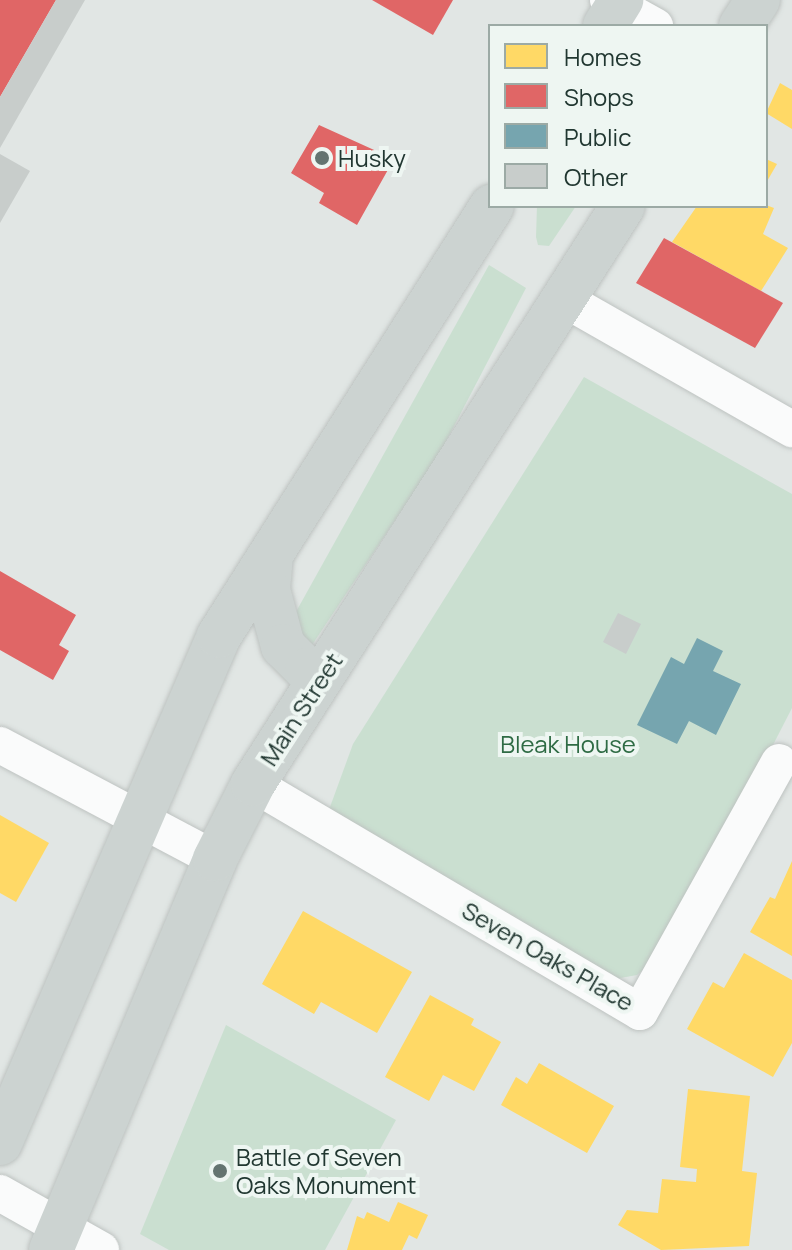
<!DOCTYPE html>
<html>
<head>
<meta charset="utf-8">
<style>
	body { margin:0 }
	#map { position:relative; width:792px; height:1250px; overflow:hidden; background:#e1e6e4; font-family:Manrope,sans-serif }
	div>[style] { position:absolute }
	.green>* { inset:0; background:#cadfd0 }
	.homes>* { inset:0; background:#ffd966 }
	.shops>* { inset:0; background:#e06666 }
	.public>* { inset:0; background:#76a5af }
	.building>* { inset:0; background:#c8cdcb }
	.roads { filter:drop-shadow(0 0 2px #bec3c1) drop-shadow(0 0 2px #bec3c1) }
	.minor>* { height:36px; margin:-18px; padding:0 18px; transform-origin:18px; border-radius:18px; background:#fafbfb }
	.major>* { height:44px; margin:-22px; padding:0 22px; transform-origin:22px; border-radius:22px; background:#ccd3d1 }
	.dots>* { width:22px; height:22px; translate:-50% -50%; box-sizing:border-box; border:4px solid #eef6f2; border-radius:50% }
	span { translate:-50% -50%; white-space:nowrap; text-align:center; line-height:1.15; -webkit-text-stroke:8px #eef6f2; paint-order:stroke }
	.poi-label { font-size:24px; color:#213731 }
	.left { translate:0 -50%; text-align:left }
	.street-label { font-size:24px; color:#213731 }
	.park-label { font-size:24px; color:#2e6b44 }
	.legend { position:absolute; left:488px; top:24px; width:280px; height:184px; box-sizing:border-box; background:#eef6f2; border:2px solid #9caaa5; margin:0; padding:10px 14px; list-style:none; font-size:24px; color:#213731 }
	.legend li { display:flex; align-items:center; gap:16px; height:40px }
	.legend b { width:40px; border:2px solid #9caaa5 }
</style>
</head>
<body>
<div id="map">
	<div class="green">
		<i style="clip-path:polygon(537px 206px,576px 206px,549px 246px,538px 245px,536px 237px)"></i>
		<i style="clip-path:polygon(489px 265px,526px 288px,440px 453px,308px 651px,292px 619px)"></i>
		<i style="clip-path:polygon(584px 377px,792px 494px,792px 708px,668px 949px,637px 975px,615px 979px,326px 818px,353px 744px)"></i>
		<i style="clip-path:polygon(226px 1025px,396px 1120px,325px 1250px,169px 1250px,140px 1234px)"></i>
	</div>
	<div class="homes">
		<i style="clip-path:polygon(780px 83px,792px 90px,792px 129px,766px 113px)"></i>
		<i style="clip-path:polygon(766px 159px,777px 164px,766px 183px)"></i>
		<i style="clip-path:polygon(766px 205px,774px 208px,763px 234px,788px 248px,761px 291px,672px 242px,697px 206px)"></i>
		<i style="clip-path:polygon(0 815px,49px 843px,16px 902px,0 893px)"></i>
		<i style="clip-path:polygon(792px 861px,792px 956px,750px 932px,770px 897px,775px 899px)"></i>
		<i style="clip-path:polygon(303px 911px,412px 972px,377px 1033px,321px 1002px,314px 1014px,262px 984px)"></i>
		<i style="clip-path:polygon(744px 953px,792px 980px,792px 1043px,773px 1077px,687px 1029px,713px 982px,724px 988px)"></i>
		<i style="clip-path:polygon(430px 995px,474px 1019px,471px 1025px,501px 1042px,474px 1091px,443px 1075px,429px 1101px,385px 1077px)"></i>
		<i style="clip-path:polygon(539px 1063px,614px 1106px,587px 1153px,501px 1105px,516px 1077px,527px 1084px)"></i>
		<i style="clip-path:polygon(688px 1089px,750px 1096px,742px 1171px,757px 1173px,749px 1246px,661px 1250px,618px 1225px,627px 1210px,658px 1213px,662px 1179px,696px 1182px,697px 1169px,680px 1167px)"></i>
		<i style="clip-path:polygon(398px 1202px,428px 1215px,417px 1239px,409px 1235px,402px 1250px,347px 1250px,357px 1216px,364px 1219px,367px 1212px,389px 1222px)"></i>
	</div>
	<div class="shops">
		<i style="clip-path:polygon(0 0,56px 0,0 97px)"></i>
		<i style="clip-path:polygon(372px 0,453px 0,433px 35px)"></i>
		<i style="clip-path:polygon(319px 125px,394px 159px,357px 225px,319px 203px,324px 193px,291px 173px)"></i>
		<i style="clip-path:polygon(664px 238px,783px 303px,755px 348px,636px 283px)"></i>
		<i style="clip-path:polygon(0 571px,76px 615px,59px 645px,69px 651px,53px 680px,0 650px)"></i>
	</div>
	<div class="public">
		<i style="clip-path:polygon(697px 638px,723px 651px,713px 671px,741px 684px,716px 735px,689px 721px,677px 744px,637px 725px,671px 657px,684px 664px)"></i>
	</div>
	<div class="building">
		<i style="clip-path:polygon(56px 0,85px 0,0 148px,0 97px)"></i>
		<i style="clip-path:polygon(0 154px,30px 171px,0 223px)"></i>
		<i style="clip-path:polygon(618px 613px,641px 624px,626px 654px,603px 642px)"></i>
	</div>
	<div class="roads">
		<div class="minor">
			<i style="left:608px;top:0;width:54px;rotate:29deg"></i>
			<i style="left:562px;top:298px;width:265px;rotate:29.7deg"></i>
			<i style="left:0;top:745px;width:243px;rotate:27.9deg"></i>
			<i style="left:253px;top:784px;width:449px;rotate:30.5deg"></i>
			<i style="left:640px;top:1012px;width:286px;rotate:-60.9deg"></i>
			<i style="left:0;top:1193px;width:116px;rotate:29.4deg"></i>
		</div>
		<div class="major">
			<i style="left:605px;top:26px;width:31px;rotate:-58deg"></i>
			<i style="left:741px;top:26px;width:31px;rotate:-57deg"></i>
			<i style="left:271px;top:555px;width:35px;rotate:95deg"></i>
			<i style="left:268px;top:590px;width:58px;rotate:75deg"></i>
			<i style="left:283px;top:646px;width:34px;rotate:45deg"></i>
			<i style="left:307px;top:670px;width:18px;rotate:3deg"></i>
			<i style="left:0;top:1143px;width:552px;rotate:-66.64deg"></i>
			<i style="left:219px;top:636px;width:509px;rotate:-57.59deg"></i>
			<i style="left:51px;top:1250px;width:424px;rotate:-67.2deg"></i>
			<i style="left:215px;top:859px;width:84px;rotate:-63.1deg"></i>
			<i style="left:253px;top:784px;width:686px;rotate:-57.38deg"></i>
		</div>
	</div>
	<div class="dots">
		<i style="left:322px;top:158px;background:#647470"></i>
		<i style="left:220px;top:1171px;background:#647470"></i>
	</div>
	<div class="poi-label">
		<span class="left" style="left:338px;top:158px">Husky</span>
		<span class="left" style="left:236px;top:1171px">Battle of Seven<br>Oaks Monument</span>
	</div>
	<div class="street-label">
		<span style="left:301px;top:709px;rotate:-57deg">Main Street</span>
		<span style="left:548px;top:956px;rotate:30deg">Seven Oaks Place</span>
	</div>
	<div class="park-label">
		<span style="left:568px;top:744px">Bleak House</span>
	</div>
	<ul class="legend">
	<li><b style="height:22px;background:#ffd966"></b>Homes</li>
	<li><b style="height:22px;background:#e06666"></b>Shops</li>
	<li><b style="height:22px;background:#76a5af"></b>Public</li>
	<li><b style="height:22px;background:#c8cdcb"></b>Other</li>
	</ul>
</div>
</body>
</html>
